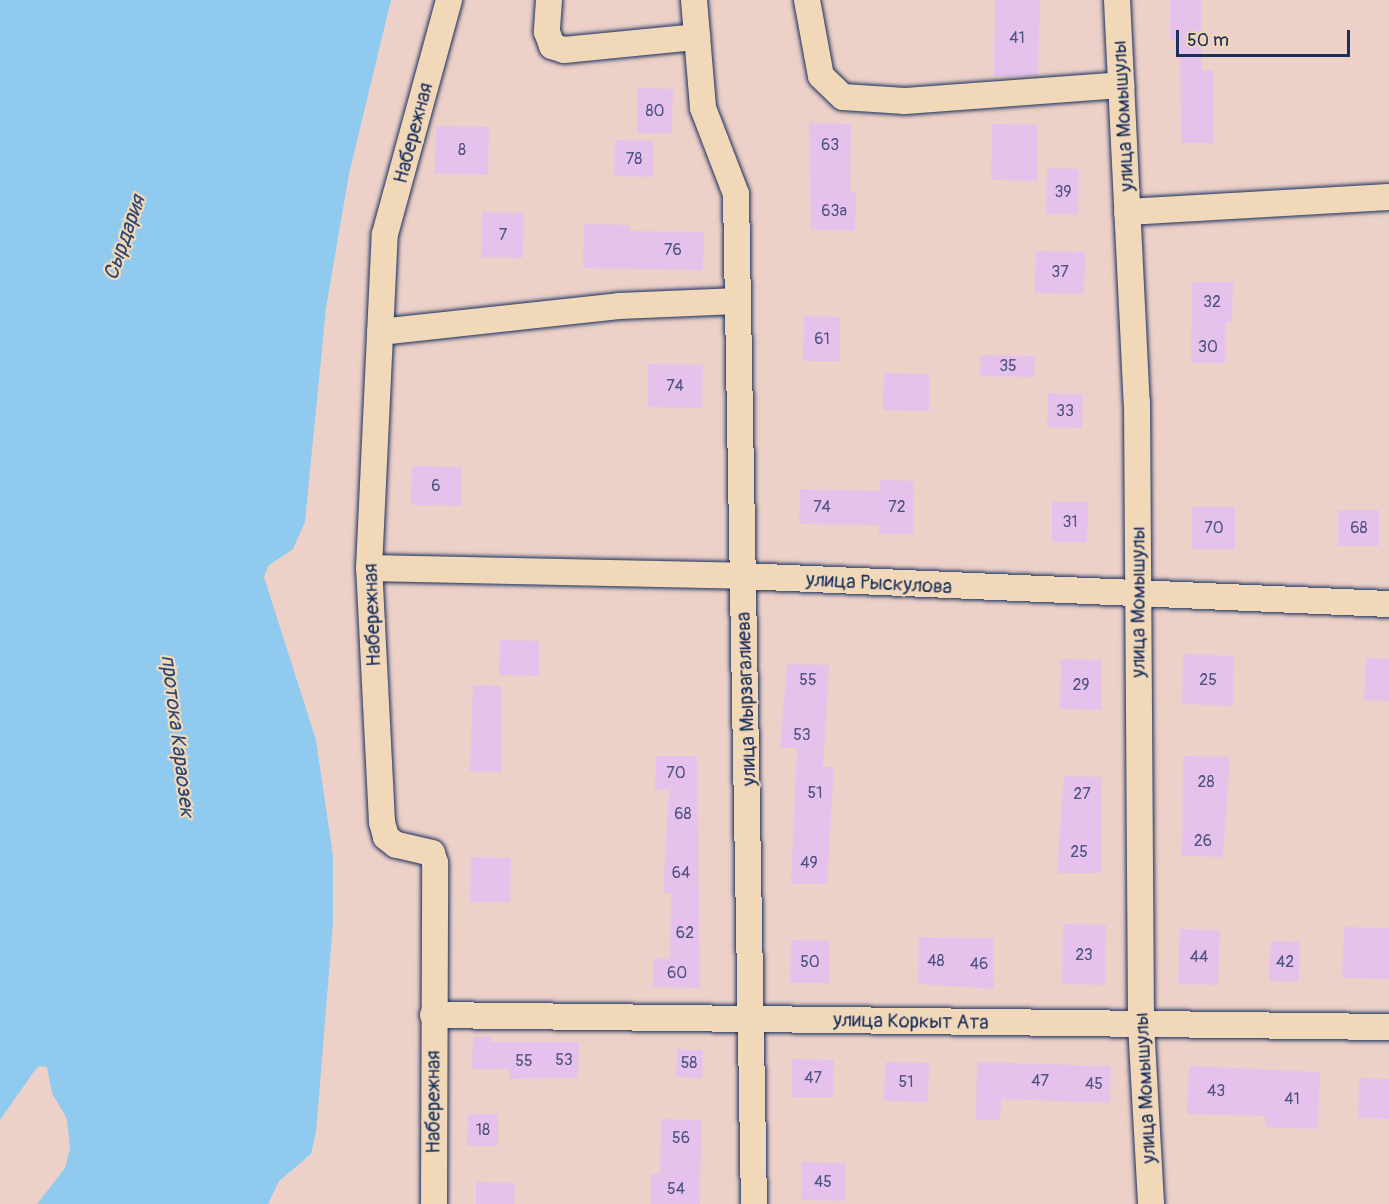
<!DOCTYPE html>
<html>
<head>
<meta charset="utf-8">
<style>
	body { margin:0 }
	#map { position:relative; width:1389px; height:1204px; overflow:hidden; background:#edd1c8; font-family:Pangolin,sans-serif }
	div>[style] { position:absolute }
	.water>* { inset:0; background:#90caef }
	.building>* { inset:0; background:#e5c1ec }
	.roads { filter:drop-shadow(0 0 2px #1b2f5e) drop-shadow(0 0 2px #1b2f5e) }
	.minor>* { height:26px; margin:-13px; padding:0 13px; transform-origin:13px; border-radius:13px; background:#f0d8b8 }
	span { translate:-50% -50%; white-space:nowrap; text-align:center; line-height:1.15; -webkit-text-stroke:4.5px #f0d8b8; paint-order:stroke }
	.number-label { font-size:16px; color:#4e5482 }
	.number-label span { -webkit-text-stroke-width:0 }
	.street-label { font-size:20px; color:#1b2f5e }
	.water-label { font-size:21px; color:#2d4674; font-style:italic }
	.scale { position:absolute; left:1176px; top:30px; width:174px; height:27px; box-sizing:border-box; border:3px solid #1b2f5e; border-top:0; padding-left:8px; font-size:18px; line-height:21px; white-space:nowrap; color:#1b2f5e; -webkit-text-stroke:4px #f0d8b8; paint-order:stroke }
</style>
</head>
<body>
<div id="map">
	<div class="water">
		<i style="clip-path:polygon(0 0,391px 0,349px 174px,326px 308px,305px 522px,293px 549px,268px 566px,264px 577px,316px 740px,333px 856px,333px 923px,316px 1132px,311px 1154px,279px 1181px,268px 1204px,37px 1204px,65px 1168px,70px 1148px,67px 1119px,52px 1093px,47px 1067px,39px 1066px,33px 1073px,0 1120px)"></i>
	</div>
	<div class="building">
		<i style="clip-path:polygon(995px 0,1040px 0,1038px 76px,994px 76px)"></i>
		<i style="clip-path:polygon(1170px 0,1201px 0,1201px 70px,1213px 70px,1213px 143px,1181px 143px,1180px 40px,1170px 40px)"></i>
		<i style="clip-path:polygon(638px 88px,673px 89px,672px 133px,637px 133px)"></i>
		<i style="clip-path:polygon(809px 123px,851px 124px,850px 192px,856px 192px,855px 231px,811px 230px)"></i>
		<i style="clip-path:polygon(992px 124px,1038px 125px,1037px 181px,991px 180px)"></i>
		<i style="clip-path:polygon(436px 126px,489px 127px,488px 175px,435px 174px)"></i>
		<i style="clip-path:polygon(615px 140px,653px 141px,653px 177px,614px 176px)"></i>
		<i style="clip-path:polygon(1047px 168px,1079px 169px,1078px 215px,1046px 214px)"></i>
		<i style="clip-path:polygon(482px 212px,524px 213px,523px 258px,481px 257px)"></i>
		<i style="clip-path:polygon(584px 224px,630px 225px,630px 231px,704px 232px,703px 270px,583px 268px)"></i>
		<i style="clip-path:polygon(1036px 251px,1085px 252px,1084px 294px,1035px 293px)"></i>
		<i style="clip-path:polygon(1192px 282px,1233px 282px,1232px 323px,1225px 323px,1225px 363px,1191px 363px)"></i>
		<i style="clip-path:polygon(804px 316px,840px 317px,840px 361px,803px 361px)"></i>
		<i style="clip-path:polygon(981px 355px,1035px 356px,1034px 377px,980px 376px)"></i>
		<i style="clip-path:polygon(648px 364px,703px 365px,702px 408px,648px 407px)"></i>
		<i style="clip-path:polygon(884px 373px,929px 374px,929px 411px,883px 410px)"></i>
		<i style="clip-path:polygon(1048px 393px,1083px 394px,1082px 428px,1047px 427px)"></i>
		<i style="clip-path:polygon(412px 466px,461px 467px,461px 506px,411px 505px)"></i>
		<i style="clip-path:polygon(880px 480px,914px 481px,913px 534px,879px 534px,879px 525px,799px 524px,800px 489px,880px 491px)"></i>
		<i style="clip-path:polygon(1052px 502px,1088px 502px,1087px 542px,1052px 542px)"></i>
		<i style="clip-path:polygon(1192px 507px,1235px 507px,1235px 549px,1192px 549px)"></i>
		<i style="clip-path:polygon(1338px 510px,1379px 510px,1379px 546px,1338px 546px)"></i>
		<i style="clip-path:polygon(500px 640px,539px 641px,539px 676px,499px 675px)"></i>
		<i style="clip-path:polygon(1183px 654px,1234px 656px,1233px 706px,1182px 704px)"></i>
		<i style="clip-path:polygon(1366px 658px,1389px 659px,1389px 701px,1364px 700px)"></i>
		<i style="clip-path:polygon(1061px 659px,1102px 660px,1101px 710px,1060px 709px)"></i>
		<i style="clip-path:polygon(787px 664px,829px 665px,823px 767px,834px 767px,827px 884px,791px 884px,797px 748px,780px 748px)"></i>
		<i style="clip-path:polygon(473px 685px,501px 686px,502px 772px,470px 771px)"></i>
		<i style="clip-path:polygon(656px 756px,697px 756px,700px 988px,653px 987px,654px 958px,670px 959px,671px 893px,663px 893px,669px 790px,655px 790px)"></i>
		<i style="clip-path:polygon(1183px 756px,1230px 757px,1223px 857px,1182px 856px)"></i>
		<i style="clip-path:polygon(1064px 776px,1102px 777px,1101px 873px,1057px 873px)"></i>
		<i style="clip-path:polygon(471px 857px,511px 858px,510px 902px,470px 902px)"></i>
		<i style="clip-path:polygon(1063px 924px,1106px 925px,1105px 985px,1062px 984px)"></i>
		<i style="clip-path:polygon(1344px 927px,1389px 928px,1389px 979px,1342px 978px)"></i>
		<i style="clip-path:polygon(1180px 929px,1220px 930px,1218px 985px,1178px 984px)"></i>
		<i style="clip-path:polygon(919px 937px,993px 938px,994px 989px,918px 984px)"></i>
		<i style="clip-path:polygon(791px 940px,830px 941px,829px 983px,790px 983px)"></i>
		<i style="clip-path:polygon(1271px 941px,1300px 942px,1299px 982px,1269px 981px)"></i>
		<i style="clip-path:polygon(473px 1037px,491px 1037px,491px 1042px,579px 1042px,578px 1078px,509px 1079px,510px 1069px,472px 1069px)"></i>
		<i style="clip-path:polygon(677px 1049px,703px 1050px,702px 1078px,676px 1077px)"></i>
		<i style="clip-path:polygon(792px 1059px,834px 1060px,833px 1097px,792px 1097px)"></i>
		<i style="clip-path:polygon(885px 1062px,929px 1063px,928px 1102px,884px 1101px)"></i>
		<i style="clip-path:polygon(977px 1062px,1111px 1066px,1110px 1103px,1001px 1099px,1000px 1120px,976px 1120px)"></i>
		<i style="clip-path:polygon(1189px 1066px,1320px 1072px,1318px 1129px,1265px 1127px,1265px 1116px,1187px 1114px)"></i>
		<i style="clip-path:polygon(1359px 1078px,1389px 1079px,1389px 1119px,1358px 1118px)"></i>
		<i style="clip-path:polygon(468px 1114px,498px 1114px,498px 1146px,467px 1146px)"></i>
		<i style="clip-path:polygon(661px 1119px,701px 1120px,700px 1204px,651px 1204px,651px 1174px,660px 1174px)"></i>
		<i style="clip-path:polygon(802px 1162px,846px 1163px,845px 1201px,801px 1200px)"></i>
		<i style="clip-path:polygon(476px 1182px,515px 1183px,514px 1204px,476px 1204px)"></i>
	</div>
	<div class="roads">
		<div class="minor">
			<i style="left:549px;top:0;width:32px;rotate:94deg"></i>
			<i style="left:547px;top:32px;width:15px;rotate:70deg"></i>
			<i style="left:552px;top:46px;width:13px;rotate:18deg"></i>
			<i style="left:564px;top:50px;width:134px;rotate:-5.6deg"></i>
			<i style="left:694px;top:0;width:108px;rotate:85.2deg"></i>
			<i style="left:703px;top:108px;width:92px;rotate:69deg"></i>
			<i style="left:736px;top:194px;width:1010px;rotate:88.98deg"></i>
			<i style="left:807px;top:0;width:77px;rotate:79.6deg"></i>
			<i style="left:821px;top:76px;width:30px;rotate:44deg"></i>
			<i style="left:843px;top:97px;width:62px;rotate:3.7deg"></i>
			<i style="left:905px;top:101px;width:217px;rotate:-4.2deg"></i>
			<i style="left:1117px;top:0;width:402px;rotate:87.2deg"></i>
			<i style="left:1137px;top:402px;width:622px;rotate:89.63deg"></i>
			<i style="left:1141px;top:1024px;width:180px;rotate:86.8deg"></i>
			<i style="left:1127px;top:212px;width:262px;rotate:-3.3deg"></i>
			<i style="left:380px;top:332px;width:240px;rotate:-6.2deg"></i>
			<i style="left:619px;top:306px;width:119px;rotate:-2.4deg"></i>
			<i style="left:369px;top:568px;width:373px;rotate:1.2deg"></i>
			<i style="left:742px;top:576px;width:648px;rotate:2.48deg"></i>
			<i style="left:433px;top:1015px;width:956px;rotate:0.72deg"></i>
			<i style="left:434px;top:1204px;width:341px;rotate:-89.8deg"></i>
			<i style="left:435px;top:863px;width:10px;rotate:-107deg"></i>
			<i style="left:432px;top:853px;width:37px;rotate:-167deg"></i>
			<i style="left:396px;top:845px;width:13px;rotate:-141deg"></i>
			<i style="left:386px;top:837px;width:16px;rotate:-105deg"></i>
			<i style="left:382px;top:822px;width:254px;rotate:-92.9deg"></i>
			<i style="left:369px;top:568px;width:334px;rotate:-87.3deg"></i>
			<i style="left:385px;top:234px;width:243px;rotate:-74.7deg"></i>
		</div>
	</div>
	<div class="number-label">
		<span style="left:1017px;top:38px">41</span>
		<span style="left:655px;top:111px">80</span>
		<span style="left:830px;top:145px">63</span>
		<span style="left:462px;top:150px">8</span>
		<span style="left:634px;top:159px">78</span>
		<span style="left:1063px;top:192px">39</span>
		<span style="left:834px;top:211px">63а</span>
		<span style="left:503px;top:235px">7</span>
		<span style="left:673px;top:250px">76</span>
		<span style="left:1060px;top:272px">37</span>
		<span style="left:1212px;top:302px">32</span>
		<span style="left:822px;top:339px">61</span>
		<span style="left:1208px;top:347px">30</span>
		<span style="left:1008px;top:366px">35</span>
		<span style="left:675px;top:386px">74</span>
		<span style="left:1065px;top:411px">33</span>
		<span style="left:436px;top:486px">6</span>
		<span style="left:822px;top:507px">74</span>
		<span style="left:897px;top:507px">72</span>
		<span style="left:1070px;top:522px">31</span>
		<span style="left:1214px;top:528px">70</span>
		<span style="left:1359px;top:528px">68</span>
		<span style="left:808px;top:680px">55</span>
		<span style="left:1208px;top:680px">25</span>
		<span style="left:1081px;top:685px">29</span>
		<span style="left:802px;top:735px">53</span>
		<span style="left:676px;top:773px">70</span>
		<span style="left:1206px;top:782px">28</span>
		<span style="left:815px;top:793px">51</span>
		<span style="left:1082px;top:794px">27</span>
		<span style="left:683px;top:814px">68</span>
		<span style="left:1203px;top:841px">26</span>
		<span style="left:1079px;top:852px">25</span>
		<span style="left:809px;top:863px">49</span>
		<span style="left:681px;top:873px">64</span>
		<span style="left:685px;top:933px">62</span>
		<span style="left:1084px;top:955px">23</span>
		<span style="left:1199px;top:957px">44</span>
		<span style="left:936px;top:961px">48</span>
		<span style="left:810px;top:962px">50</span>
		<span style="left:1285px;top:962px">42</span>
		<span style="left:979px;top:964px">46</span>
		<span style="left:677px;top:973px">60</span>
		<span style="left:564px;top:1060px">53</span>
		<span style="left:524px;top:1061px">55</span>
		<span style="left:689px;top:1063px">58</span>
		<span style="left:813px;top:1078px">47</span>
		<span style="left:1040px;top:1081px">47</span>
		<span style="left:906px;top:1082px">51</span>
		<span style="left:1094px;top:1084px">45</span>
		<span style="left:1216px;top:1091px">43</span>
		<span style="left:1292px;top:1099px">41</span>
		<span style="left:483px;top:1130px">18</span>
		<span style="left:681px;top:1138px">56</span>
		<span style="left:823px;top:1182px">45</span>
		<span style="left:676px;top:1189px">54</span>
	</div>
	<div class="street-label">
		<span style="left:1123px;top:116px;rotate:-93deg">улица Момышулы</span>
		<span style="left:413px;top:133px;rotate:-75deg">Набережная</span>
		<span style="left:879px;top:583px;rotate:3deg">улица Рыскулова</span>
		<span style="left:1138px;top:602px;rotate:-90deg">улица Момышулы</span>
		<span style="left:372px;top:615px;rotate:-92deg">Набережная</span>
		<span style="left:746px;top:699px;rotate:-92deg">улица Мырзагалиева</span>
		<span style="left:911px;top:1021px;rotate:1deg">улица Коркыт Ата</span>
		<span style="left:1145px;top:1088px;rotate:-93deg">улица Момышулы</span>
		<span style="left:433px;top:1102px;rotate:-90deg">Набережная</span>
	</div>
	<div class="water-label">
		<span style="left:125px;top:238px;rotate:-71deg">Сырдария</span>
		<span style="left:177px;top:736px;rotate:83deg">протока Караозек</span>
	</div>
	<div class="scale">50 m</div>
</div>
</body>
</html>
